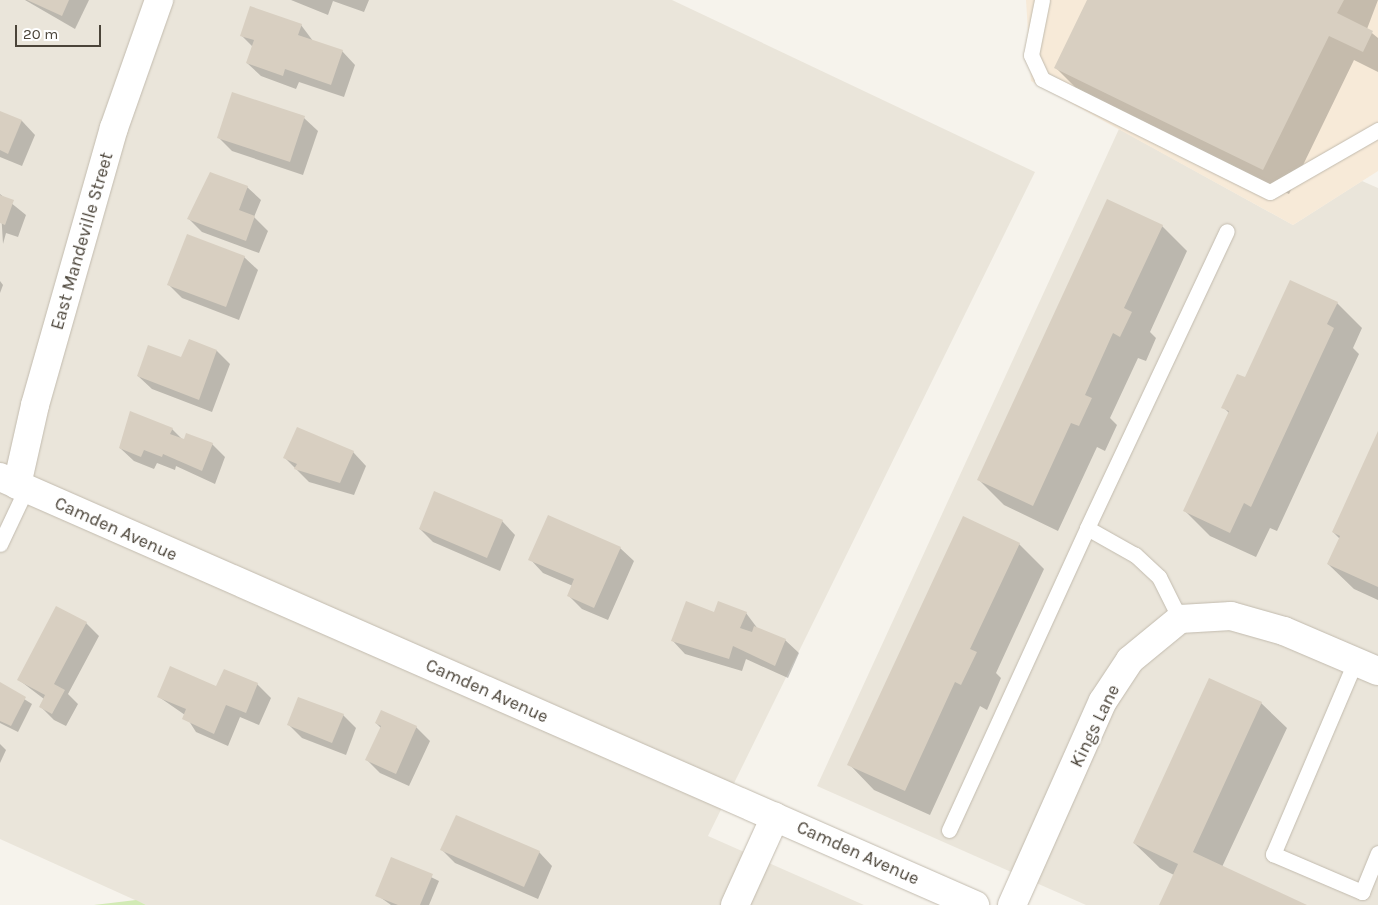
<!DOCTYPE html>
<html>
<head>
<meta charset="utf-8">
<style>
	body { margin:0 }
	#map { position:relative; width:1378px; height:905px; overflow:hidden; background:#f6f3ec; font-family:Karla,sans-serif }
	div>[style] { position:absolute }
	.residential>* { inset:0; background:#eae5da }
	.commercial>* { inset:0; background:#f7ead8 }
	.green>* { inset:0; background:#d2eab5 }
	.shadow>* { inset:0; background:#0003 }
	.building>* { inset:0; background:#d8cfc1 }
	.roads { filter:drop-shadow(0 0 1px #c2bbae) drop-shadow(0 0 1px #c2bbae) }
	.lane>* { height:15px; margin:-7.5px; padding:0 7.5px; transform-origin:7.5px; border-radius:7.5px; background:#fff }
	.street>* { height:28px; margin:-14px; padding:0 14px; transform-origin:14px; border-radius:14px; background:#fff }
	span { translate:-50% -50%; white-space:nowrap; text-align:center; line-height:1.15; -webkit-text-stroke:5px #fff; paint-order:stroke }
	.street-label { font-size:18px; color:#4b4439 }
	.scale { position:absolute; left:15px; top:25px; width:86px; height:22px; box-sizing:border-box; border:2px solid #4b4439; border-top:0; padding-left:6px; font-size:15px; line-height:18px; white-space:nowrap; color:#4b4439; -webkit-text-stroke:4px #fff; paint-order:stroke }
</style>
</head>
<body>
<div id="map">
	<div class="residential">
		<i style="clip-path:polygon(0 0,672px 0,1035px 172px,708px 836px,864px 905px,146px 905px,0 839px)"></i>
		<i style="clip-path:polygon(1119px 129px,1293px 225px,1362px 181px,1378px 188px,1378px 905px,1086px 905px,817px 786px)"></i>
	</div>
	<div class="commercial">
		<i style="clip-path:polygon(1026px 0,1378px 0,1378px 171px,1293px 225px,1031px 81px)"></i>
	</div>
	<div class="green">
		<i style="clip-path:polygon(136px 900px,146px 905px,94px 905px)"></i>
	</div>
	<div class="shadow">
		<i style="clip-path:polygon(25px 0,89px 0,75px 29px)"></i>
		<i style="clip-path:polygon(291px 0,369px 0,364px 12px,333px 1px,328px 15px)"></i>
		<i style="clip-path:polygon(1089px 0,1378px 0,1367px 29px,1378px 38px,1378px 72px,1354px 60px,1289px 194px,1081px 93px,1056px 68px)"></i>
		<i style="clip-path:polygon(301px 25px,313px 41px,342px 51px,355px 65px,344px 97px,299px 82px,296px 89px,261px 76px,247px 63px,253px 47px,241px 35px)"></i>
		<i style="clip-path:polygon(0 112px,22px 121px,35px 135px,22px 166px,0 157px)"></i>
		<i style="clip-path:polygon(304px 118px,318px 131px,303px 175px,232px 151px,218px 137px)"></i>
		<i style="clip-path:polygon(247px 187px,261px 200px,254px 217px,268px 231px,259px 253px,202px 232px,189px 219px)"></i>
		<i style="clip-path:polygon(0 194px,26px 215px,18px 237px,6px 233px,3px 244px)"></i>
		<i style="clip-path:polygon(1162px 226px,1187px 251px,1150px 332px,1156px 338px,1146px 361px,1138px 358px,1110px 418px,1117px 425px,1105px 451px,1097px 447px,1058px 531px,1004px 505px,979px 480px)"></i>
		<i style="clip-path:polygon(244px 257px,258px 270px,239px 320px,182px 298px,169px 285px)"></i>
		<i style="clip-path:polygon(0 281px,3px 285px,0 293px)"></i>
		<i style="clip-path:polygon(1337px 303px,1362px 328px,1353px 348px,1359px 354px,1277px 531px,1270px 528px,1256px 557px,1210px 536px,1185px 511px,1230px 414px,1223px 407px,1245px 379px)"></i>
		<i style="clip-path:polygon(189px 341px,217px 351px,230px 364px,212px 412px,152px 389px,138px 376px,182px 359px)"></i>
		<i style="clip-path:polygon(172px 429px,184px 441px,212px 444px,225px 457px,215px 484px,176px 466px,175px 470px,157px 463px,154px 469px,134px 461px,120px 448px)"></i>
		<i style="clip-path:polygon(1378px 434px,1378px 600px,1354px 589px,1328px 564px,1340px 539px,1333px 532px)"></i>
		<i style="clip-path:polygon(353px 452px,366px 466px,354px 495px,309px 482px,285px 458px)"></i>
		<i style="clip-path:polygon(502px 521px,515px 535px,500px 571px,433px 542px,420px 529px)"></i>
		<i style="clip-path:polygon(1019px 544px,1044px 569px,996px 673px,1001px 678px,987px 710px,980px 706px,930px 815px,874px 790px,849px 764px)"></i>
		<i style="clip-path:polygon(620px 548px,634px 561px,608px 620px,582px 609px,568px 595px,573px 586px,543px 573px,530px 559px)"></i>
		<i style="clip-path:polygon(746px 613px,758px 629px,785px 640px,799px 653px,788px 678px,746px 659px,742px 671px,685px 654px,672px 640px,714px 614px)"></i>
		<i style="clip-path:polygon(86px 623px,99px 636px,68px 694px,78px 704px,66px 726px,54px 720px,40px 706px,44px 699px,19px 680px)"></i>
		<i style="clip-path:polygon(0 684px,32px 704px,18px 732px,0 723px)"></i>
		<i style="clip-path:polygon(257px 684px,271px 698px,259px 725px,240px 717px,228px 746px,196px 732px,185px 715px,159px 697px)"></i>
		<i style="clip-path:polygon(1261px 703px,1287px 728px,1222px 867px,1303px 905px,1160px 905px,1174px 875px,1160px 868px,1134px 843px)"></i>
		<i style="clip-path:polygon(381px 712px,416px 727px,430px 741px,409px 786px,380px 773px,367px 760px,381px 728px,376px 723px)"></i>
		<i style="clip-path:polygon(343px 715px,356px 728px,346px 755px,302px 738px,289px 725px)"></i>
		<i style="clip-path:polygon(0 744px,6px 750px,0 763px)"></i>
		<i style="clip-path:polygon(442px 850px,539px 852px,552px 866px,538px 899px,455px 863px)"></i>
		<i style="clip-path:polygon(392px 858px,439px 881px,429px 905px,391px 905px,377px 895px)"></i>
	</div>
	<div class="building">
		<i style="clip-path:polygon(27px 0,69px 0,62px 16px)"></i>
		<i style="clip-path:polygon(1087px 0,1344px 0,1337px 13px,1373px 31px,1363px 52px,1329px 36px,1263px 170px,1054px 68px)"></i>
		<i style="clip-path:polygon(250px 6px,302px 24px,298px 35px,343px 50px,331px 85px,285px 69px,283px 76px,246px 63px,254px 40px,240px 36px)"></i>
		<i style="clip-path:polygon(232px 92px,305px 116px,290px 162px,217px 138px)"></i>
		<i style="clip-path:polygon(0 111px,22px 120px,8px 154px,0 150px)"></i>
		<i style="clip-path:polygon(210px 172px,248px 186px,239px 210px,255px 216px,246px 241px,187px 219px)"></i>
		<i style="clip-path:polygon(0 195px,14px 200px,5px 225px,0 223px)"></i>
		<i style="clip-path:polygon(1107px 199px,1163px 225px,1124px 308px,1132px 312px,1120px 337px,1113px 333px,1085px 395px,1092px 398px,1079px 426px,1071px 423px,1033px 506px,977px 480px)"></i>
		<i style="clip-path:polygon(187px 234px,245px 256px,226px 307px,167px 285px)"></i>
		<i style="clip-path:polygon(1290px 280px,1338px 302px,1327px 324px,1334px 328px,1251px 507px,1244px 503px,1230px 533px,1183px 511px,1229px 411px,1221px 408px,1237px 374px,1245px 377px)"></i>
		<i style="clip-path:polygon(189px 339px,217px 350px,199px 400px,137px 376px,148px 345px,181px 357px)"></i>
		<i style="clip-path:polygon(130px 411px,173px 428px,170px 434px,184px 439px,186px 433px,213px 443px,202px 471px,163px 454px,162px 457px,144px 450px,141px 457px,119px 448px)"></i>
		<i style="clip-path:polygon(297px 427px,354px 451px,340px 483px,294px 469px,297px 464px,283px 458px)"></i>
		<i style="clip-path:polygon(1378px 431px,1378px 587px,1327px 564px,1340px 536px,1332px 532px)"></i>
		<i style="clip-path:polygon(434px 491px,503px 520px,487px 558px,419px 529px)"></i>
		<i style="clip-path:polygon(548px 515px,621px 547px,594px 608px,567px 596px,574px 579px,528px 560px)"></i>
		<i style="clip-path:polygon(963px 516px,1020px 543px,970px 649px,977px 652px,961px 685px,955px 682px,905px 791px,847px 765px)"></i>
		<i style="clip-path:polygon(686px 601px,714px 612px,718px 601px,747px 612px,740px 628px,752px 632px,754px 626px,786px 639px,775px 666px,733px 646px,729px 659px,671px 641px)"></i>
		<i style="clip-path:polygon(56px 606px,87px 622px,54px 684px,65px 690px,52px 714px,39px 707px,45px 695px,17px 680px)"></i>
		<i style="clip-path:polygon(170px 666px,216px 686px,224px 669px,258px 683px,246px 713px,226px 705px,214px 734px,182px 719px,186px 709px,157px 697px)"></i>
		<i style="clip-path:polygon(1209px 678px,1262px 702px,1193px 852px,1307px 905px,1159px 905px,1178px 864px,1133px 843px)"></i>
		<i style="clip-path:polygon(0 682px,26px 697px,11px 726px,0 721px)"></i>
		<i style="clip-path:polygon(298px 697px,344px 714px,332px 743px,287px 725px)"></i>
		<i style="clip-path:polygon(381px 710px,417px 726px,396px 774px,365px 760px,381px 726px,375px 723px)"></i>
		<i style="clip-path:polygon(456px 815px,540px 851px,524px 887px,440px 850px)"></i>
		<i style="clip-path:polygon(391px 857px,433px 874px,420px 905px,398px 905px,375px 896px)"></i>
	</div>
	<div class="roads">
		<div class="lane">
			<i style="left:1042px;top:0;width:56px;rotate:101.3deg"></i>
			<i style="left:1031px;top:55px;width:26px;rotate:65deg"></i>
			<i style="left:1042px;top:79px;width:254px;rotate:26.4deg"></i>
			<i style="left:1270px;top:192px;width:125px;rotate:-29.9deg"></i>
			<i style="left:0;top:544px;width:61px;rotate:-64.7deg"></i>
			<i style="left:1180px;top:619px;width:47px;rotate:-116.6deg"></i>
			<i style="left:1159px;top:577px;width:33px;rotate:-137deg"></i>
			<i style="left:1135px;top:555px;width:55px;rotate:-150.6deg"></i>
			<i style="left:1087px;top:528px;width:328px;rotate:-64.8deg"></i>
			<i style="left:1355px;top:662px;width:209px;rotate:113.1deg"></i>
			<i style="left:1273px;top:854px;width:97px;rotate:23.1deg"></i>
			<i style="left:1362px;top:892px;width:42px;rotate:-67.7deg"></i>
			<i style="left:949px;top:830px;width:332px;rotate:-65.4deg"></i>
		</div>
		<div class="street">
			<i style="left:0;top:477px;width:1065px;rotate:23.7deg"></i>
			<i style="left:17px;top:485px;width:82px;rotate:-77.3deg"></i>
			<i style="left:35px;top:405px;width:288px;rotate:-74.1deg"></i>
			<i style="left:114px;top:128px;width:136px;rotate:-70.6deg"></i>
			<i style="left:735px;top:905px;width:97px;rotate:-65.6deg"></i>
			<i style="left:1012px;top:905px;width:223px;rotate:-66deg"></i>
			<i style="left:1103px;top:701px;width:49px;rotate:-56.6deg"></i>
			<i style="left:1130px;top:660px;width:65px;rotate:-39.4deg"></i>
			<i style="left:1180px;top:619px;width:51px;rotate:-3.4deg"></i>
			<i style="left:1231px;top:616px;width:55px;rotate:15.8deg"></i>
			<i style="left:1284px;top:631px;width:102px;rotate:23.1deg"></i>
		</div>
	</div>
	<div class="street-label">
		<span style="left:82px;top:241px;rotate:-74deg">East Mandeville Street</span>
		<span style="left:116px;top:529px;rotate:24deg">Camden Avenue</span>
		<span style="left:487px;top:691px;rotate:24deg">Camden Avenue</span>
		<span style="left:1095px;top:726px;rotate:-64deg">Kings Lane</span>
		<span style="left:858px;top:853px;rotate:24deg">Camden Avenue</span>
	</div>
	<div class="scale">20 m</div>
</div>
</body>
</html>
